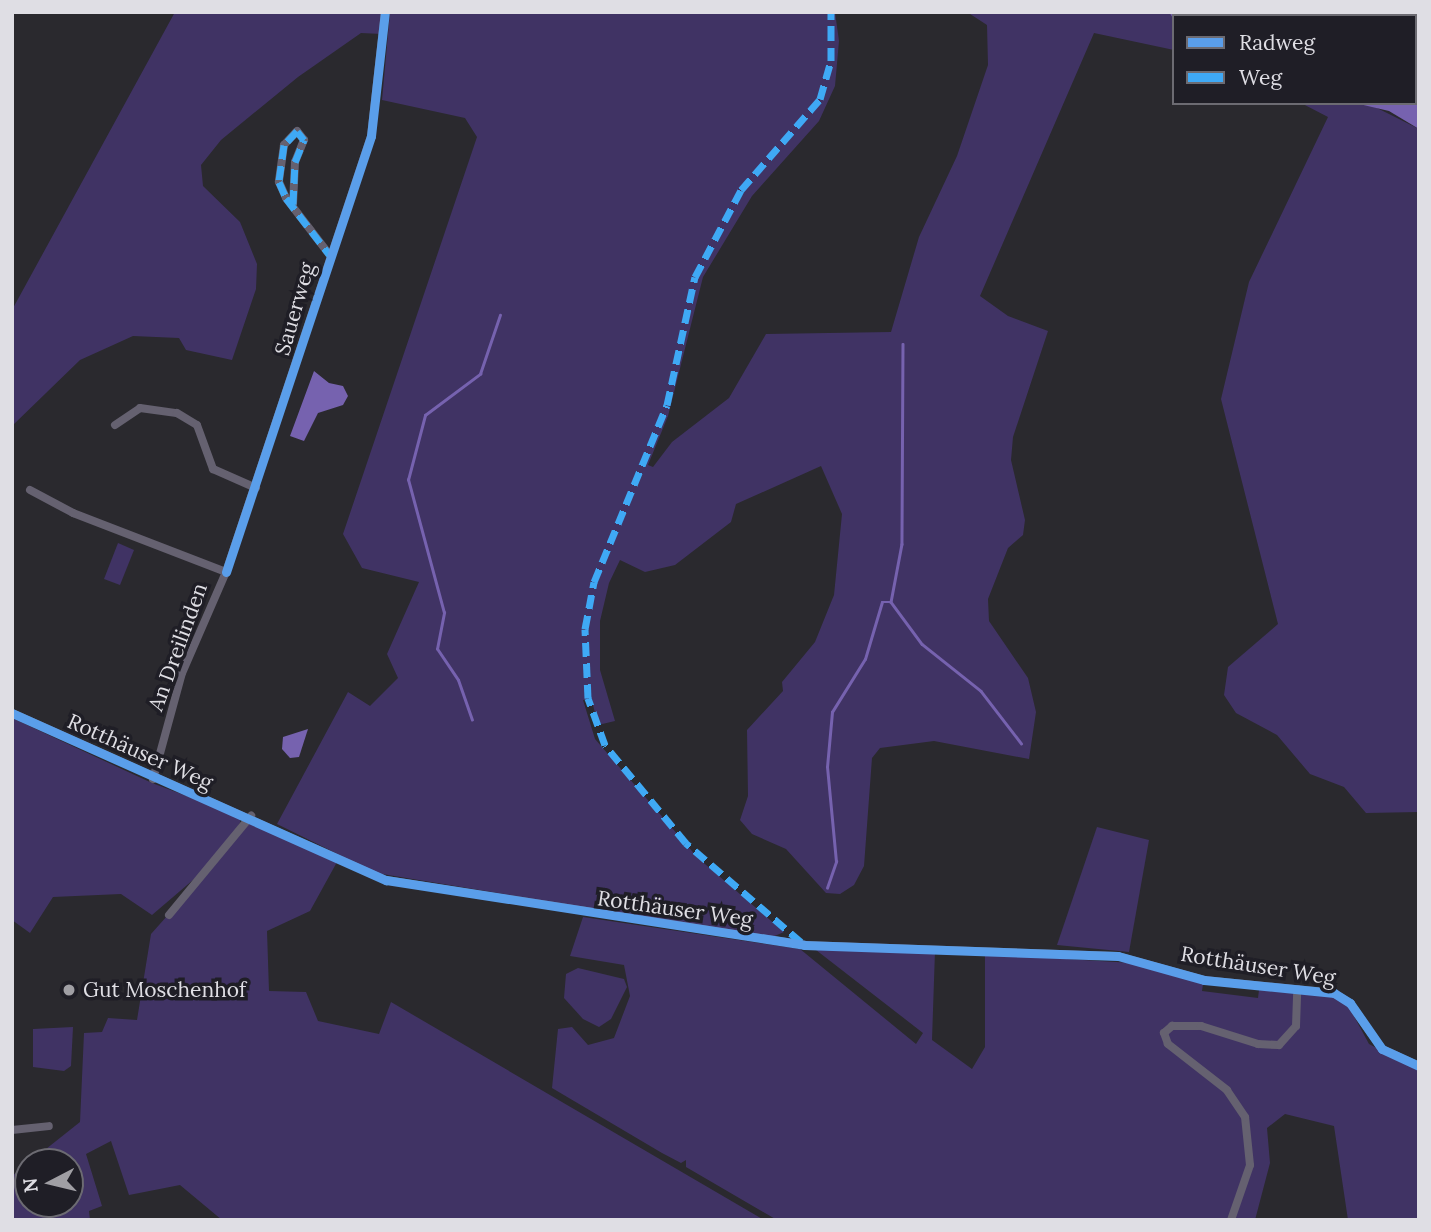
<!DOCTYPE html>
<html>
<head>
<meta charset="utf-8">
<style>
	body { margin:0 }
	#map { position:relative; width:1431px; height:1232px; overflow:hidden; background:#2a292e; font-family:Lora,serif }
	div>[style] { position:absolute }
	.green>* { inset:0; background:#403364 }
	.water>* { inset:0; background:#7662af }
	.stream>* { height:2.5px; margin:-1.25px; padding:0 1.25px; transform-origin:1.25px; border-radius:1.25px; background:#7662af }
	.street>* { height:8px; margin:-4px; padding:0 4px; transform-origin:4px; border-radius:4px; background:#656170 }
	.quiet>* { height:7px; margin-top:-3.5px; transform-origin:0; background:repeating-linear-gradient(90deg,#3fa9f5 0 14px,transparent 0 21px) }
	.cycleway>* { height:9px; margin:-4.5px; padding:0 4.5px; transform-origin:4.5px; border-radius:4.5px; background:#5a9eea }
	.dots>* { width:19px; height:19px; translate:-50% -50%; box-sizing:border-box; border:4px solid #1f1e26; border-radius:50% }
	span { translate:-50% -50%; white-space:nowrap; text-align:center; line-height:1.15; -webkit-text-stroke:7px #1f1e26; paint-order:stroke }
	.street-label { font-size:21px; color:#dfdee4 }
	.poi-label { font-size:21px; color:#dfdee4 }
	.left { translate:0 -50%; text-align:left }
	.frame { position:absolute; inset:0; border:14px solid #dfdee4; pointer-events:none }
	.legend { position:absolute; left:1172px; top:14px; width:245px; height:91px; box-sizing:border-box; background:#1f1e26; border:2px solid #6c6b72; margin:0; padding:9px 12px; list-style:none; font-size:21px; color:#dfdee4 }
	.legend li { display:flex; align-items:center; gap:14px; height:35px }
	.legend b { width:35px; border:2px solid #6c6b72 }
	.north { position:absolute; left:14px; top:1148px; width:70px; height:70px; box-sizing:border-box; background:#1f1e26; border:2px solid #6c6b72; border-radius:50%; rotate:263deg; font-size:19px; font-weight:700; line-height:28px; text-align:center; color:#dfdee4 }
	.north::after { content:''; display:block; margin:auto; width:24px; height:32px; background:#a09fa4; clip-path:polygon(50% 0,100% 100%,50% 72%,0 100%) }
</style>
</head>
<body>
<div id="map">
	<div class="green">
		<i style="clip-path:polygon(175px 12px,382px 12px,382px 34px,361px 33px,298px 77px,221px 140px,201px 165px,203px 186px,240px 222px,257px 264px,256px 289px,232px 360px,186px 350px,179px 338px,133px 336px,80px 360px,12px 426px,12px 310px)"></i>
		<i style="clip-path:polygon(390px 12px,835px 12px,839px 41px,835px 86px,819px 121px,752px 196px,703px 277px,668px 416px,648px 465px,653px 467px,672px 442px,729px 398px,766px 334px,891px 332px,919px 237px,957px 156px,988px 65px,987px 25px,967px 12px,1169px 12px,1174px 20px,1174px 50px,1094px 33px,980px 296px,1008px 316px,1048px 331px,1013px 437px,1011px 460px,1025px 520px,1023px 535px,1008px 548px,988px 599px,989px 621px,1028px 678px,1036px 712px,1029px 759px,934px 741px,880px 748px,872px 758px,864px 866px,854px 885px,840px 894px,826px 893px,786px 849px,752px 834px,740px 820px,748px 796px,747px 730px,783px 691px,782px 682px,815px 642px,834px 595px,842px 514px,821px 466px,736px 504px,731px 522px,675px 565px,645px 572px,620px 560px,609px 583px,600px 621px,600px 670px,615px 721px,598px 725px,592px 701px,583px 700px,595px 739px,698px 858px,784px 932px,770px 938px,376px 873px,277px 824px,348px 692px,370px 706px,398px 678px,387px 654px,419px 582px,362px 568px,343px 534px,477px 137px,465px 118px,382px 100px)"></i>
		<i style="clip-path:polygon(1300px 12px,1419px 12px,1419px 66px,1415px 16px)"></i>
		<i style="clip-path:polygon(1301px 103px,1371px 105px,1419px 129px,1419px 812px,1366px 813px,1344px 787px,1310px 774px,1277px 735px,1236px 713px,1224px 695px,1228px 667px,1278px 624px,1221px 399px,1249px 282px,1328px 117px)"></i>
		<i style="clip-path:polygon(118px 543px,134px 550px,120px 585px,104px 579px)"></i>
		<i style="clip-path:polygon(12px 718px,152px 783px,240px 816px,240px 823px,214px 862px,152px 915px,121px 894px,53px 897px,30px 933px,12px 920px)"></i>
		<i style="clip-path:polygon(evenodd,250px 823px,337px 862px,310px 911px,267px 931px,269px 991px,306px 992px,318px 1021px,379px 1034px,391px 1002px,764px 1220px,222px 1220px,180px 1185px,129px 1195px,111px 1141px,86px 1154px,102px 1206px,89px 1211px,90px 1220px,12px 1220px,12px 1176px,80px 1122px,84px 1033px,102px 1032px,108px 1018px,137px 1020px,151px 934px,250px 823px,28px 1162px,70px 1162px,70px 1204px,28px 1204px,28px 1162px)"></i>
		<i style="clip-path:polygon(1097px 827px,1149px 840px,1129px 952px,1057px 945px)"></i>
		<i style="clip-path:polygon(583px 917px,800px 949px,916px 1044px,923px 1033px,816px 950px,935px 951px,932px 1040px,972px 1069px,985px 1047px,985px 954px,1133px 963px,1203px 984px,1202px 991px,1258px 998px,1259px 990px,1332px 996px,1348px 1005px,1369px 1044px,1419px 1070px,1419px 1220px,1348px 1220px,1334px 1126px,1285px 1114px,1267px 1128px,1270px 1163px,1255px 1220px,777px 1220px,686px 1167px,686px 1160px,681px 1163px,662px 1153px,552px 1088px,558px 1029px,572px 1027px,588px 1045px,614px 1038px,630px 996px,624px 965px,570px 956px)"></i>
		<i style="clip-path:polygon(578px 968px,624px 979px,627px 987px,611px 1019px,599px 1027px,583px 1019px,564px 998px,566px 974px)"></i>
		<i style="clip-path:polygon(73px 1027px,71px 1066px,64px 1071px,33px 1067px,33px 1029px)"></i>
	</div>
	<div class="water">
		<i style="clip-path:polygon(1169px 12px,1300px 12px,1313px 16px,1174px 20px)"></i>
		<i style="clip-path:polygon(1415px 66px,1419px 129px,1389px 111px,1355px 103px,1415px 103px)"></i>
		<i style="clip-path:polygon(314px 371px,329px 383px,343px 386px,348px 396px,343px 405px,318px 413px,304px 441px,290px 436px)"></i>
		<i style="clip-path:polygon(308px 729px,299px 757px,290px 758px,282px 749px,283px 737px)"></i>
	</div>
	<div class="stream">
		<i style="left:903px;top:344px;width:200px;rotate:90.3deg"></i>
		<i style="left:902px;top:544px;width:59px;rotate:100.7deg"></i>
		<i style="left:891px;top:602px;width:52px;rotate:53.6deg"></i>
		<i style="left:922px;top:644px;width:75px;rotate:38.5deg"></i>
		<i style="left:981px;top:691px;width:66px;rotate:52.4deg"></i>
		<i style="left:472px;top:720px;width:42px;rotate:-109.3deg"></i>
		<i style="left:458px;top:680px;width:37px;rotate:-124deg"></i>
		<i style="left:437px;top:649px;width:37px;rotate:-79deg"></i>
		<i style="left:444px;top:613px;width:138px;rotate:-105.1deg"></i>
		<i style="left:408px;top:480px;width:67px;rotate:-75.3deg"></i>
		<i style="left:425px;top:415px;width:69px;rotate:-36.7deg"></i>
		<i style="left:480px;top:374px;width:62px;rotate:-71.3deg"></i>
		<i style="left:827px;top:888px;width:28px;rotate:-71deg"></i>
		<i style="left:836px;top:862px;width:95px;rotate:-95.4deg"></i>
		<i style="left:827px;top:767px;width:55px;rotate:-84.8deg"></i>
		<i style="left:832px;top:712px;width:62px;rotate:-58.1deg"></i>
		<i style="left:865px;top:659px;width:59px;rotate:-73.4deg"></i>
		<i style="left:882px;top:602px;width:9px"></i>
	</div>
	<div class="street">
		<i style="left:293px;top:204px;width:42px;rotate:-87.3deg"></i>
		<i style="left:295px;top:162px;width:24px;rotate:-68deg"></i>
		<i style="left:304px;top:140px;width:11px;rotate:-128deg"></i>
		<i style="left:297px;top:131px;width:19px;rotate:133deg"></i>
		<i style="left:284px;top:145px;width:37px;rotate:98deg"></i>
		<i style="left:279px;top:182px;width:17px;rotate:66deg"></i>
		<i style="left:286px;top:198px;width:71px;rotate:52.5deg"></i>
		<i style="left:115px;top:425px;width:30px;rotate:-34deg"></i>
		<i style="left:140px;top:408px;width:37px;rotate:8deg"></i>
		<i style="left:177px;top:413px;width:23px;rotate:31deg"></i>
		<i style="left:197px;top:425px;width:47px;rotate:70deg"></i>
		<i style="left:213px;top:469px;width:47px;rotate:23.8deg"></i>
		<i style="left:30px;top:490px;width:49px;rotate:28.1deg"></i>
		<i style="left:73px;top:513px;width:164px;rotate:21.1deg"></i>
		<i style="left:226px;top:572px;width:110px;rotate:113.5deg"></i>
		<i style="left:182px;top:673px;width:110px;rotate:105.3deg"></i>
		<i style="left:226px;top:572px;width:459px;rotate:-71.6deg"></i>
		<i style="left:371px;top:136px;width:125px;rotate:-83.6deg"></i>
		<i style="left:12px;top:713px;width:410px;rotate:24.1deg"></i>
		<i style="left:386px;top:880px;width:423px;rotate:8.8deg"></i>
		<i style="left:804px;top:945px;width:314px;rotate:2deg"></i>
		<i style="left:1118px;top:956px;width:89px;rotate:15.6deg"></i>
		<i style="left:1204px;top:980px;width:131px;rotate:5.7deg"></i>
		<i style="left:1334px;top:993px;width:19px;rotate:32deg"></i>
		<i style="left:1350px;top:1003px;width:56px;rotate:55.2deg"></i>
		<i style="left:1382px;top:1049px;width:41px;rotate:24.7deg"></i>
		<i style="left:169px;top:915px;width:129px;rotate:-50.4deg"></i>
		<i style="left:12px;top:1130px;width:37px;rotate:-6deg"></i>
		<i style="left:1231px;top:1220px;width:58px;rotate:-70.9deg"></i>
		<i style="left:1250px;top:1165px;width:48px;rotate:-95.9deg"></i>
		<i style="left:1245px;top:1117px;width:32px;rotate:-124deg"></i>
		<i style="left:1227px;top:1090px;width:75px;rotate:-142.1deg"></i>
		<i style="left:1168px;top:1044px;width:12px;rotate:-110deg"></i>
		<i style="left:1164px;top:1033px;width:11px;rotate:-41deg"></i>
		<i style="left:1172px;top:1026px;width:29px"></i>
		<i style="left:1201px;top:1026px;width:60px;rotate:17.5deg"></i>
		<i style="left:1258px;top:1044px;width:21px;rotate:3deg"></i>
		<i style="left:1279px;top:1045px;width:25px;rotate:-48deg"></i>
		<i style="left:1296px;top:1026px;width:37px;rotate:-88deg"></i>
	</div>
	<div class="quiet">
		<i style="left:293px;top:204px;width:42px;rotate:-87.3deg"></i>
		<i style="left:295px;top:162px;width:24px;rotate:-68deg"></i>
		<i style="left:304px;top:140px;width:11px;rotate:-128deg"></i>
		<i style="left:297px;top:131px;width:19px;rotate:133deg"></i>
		<i style="left:284px;top:145px;width:37px;rotate:98deg"></i>
		<i style="left:279px;top:182px;width:17px;rotate:66deg"></i>
		<i style="left:286px;top:198px;width:71px;rotate:52.5deg"></i>
		<i style="left:801px;top:942px;width:152px;rotate:-139.3deg"></i>
		<i style="left:686px;top:843px;width:127px;rotate:-129.6deg"></i>
		<i style="left:605px;top:745px;width:50px;rotate:-109.9deg"></i>
		<i style="left:588px;top:698px;width:69px;rotate:-92.5deg"></i>
		<i style="left:585px;top:629px;width:48px;rotate:-79.2deg"></i>
		<i style="left:594px;top:582px;width:191px;rotate:-67.6deg"></i>
		<i style="left:667px;top:405px;width:131px;rotate:-77.7deg"></i>
		<i style="left:695px;top:277px;width:98px;rotate:-62.1deg"></i>
		<i style="left:741px;top:190px;width:121px;rotate:-49deg"></i>
		<i style="left:820px;top:99px;width:40px;rotate:-74deg"></i>
		<i style="left:831px;top:61px;width:49px;rotate:-90deg"></i>
	</div>
	<div class="cycleway">
		<i style="left:226px;top:572px;width:459px;rotate:-71.6deg"></i>
		<i style="left:371px;top:136px;width:125px;rotate:-83.6deg"></i>
		<i style="left:12px;top:713px;width:410px;rotate:24.1deg"></i>
		<i style="left:386px;top:880px;width:423px;rotate:8.8deg"></i>
		<i style="left:804px;top:945px;width:314px;rotate:2deg"></i>
		<i style="left:1118px;top:956px;width:89px;rotate:15.6deg"></i>
		<i style="left:1204px;top:980px;width:131px;rotate:5.7deg"></i>
		<i style="left:1334px;top:993px;width:19px;rotate:32deg"></i>
		<i style="left:1350px;top:1003px;width:56px;rotate:55.2deg"></i>
		<i style="left:1382px;top:1049px;width:41px;rotate:24.7deg"></i>
	</div>
	<div class="dots">
		<i style="left:69px;top:990px;background:#a09fa4"></i>
	</div>
	<div class="street-label">
		<span style="left:295px;top:309px;rotate:-74deg">Sauerweg</span>
		<span style="left:178px;top:647px;rotate:-70deg">An Dreilinden</span>
		<span style="left:140px;top:752px;rotate:24deg">Rotthäuser Weg</span>
		<span style="left:675px;top:909px;rotate:8deg">Rotthäuser Weg</span>
		<span style="left:1258px;top:966px;rotate:9deg">Rotthäuser Weg</span>
	</div>
	<div class="poi-label">
		<span class="left" style="left:83px;top:990px">Gut Moschenhof</span>
	</div>
	<div class="frame"></div>
	<ul class="legend">
	<li><b style="height:9px;background:#5a9eea"></b>Radweg</li>
	<li><b style="height:9px;background:#3fa9f5"></b>Weg</li>
	</ul>
	<div class="north">N</div>
</div>
</body>
</html>
